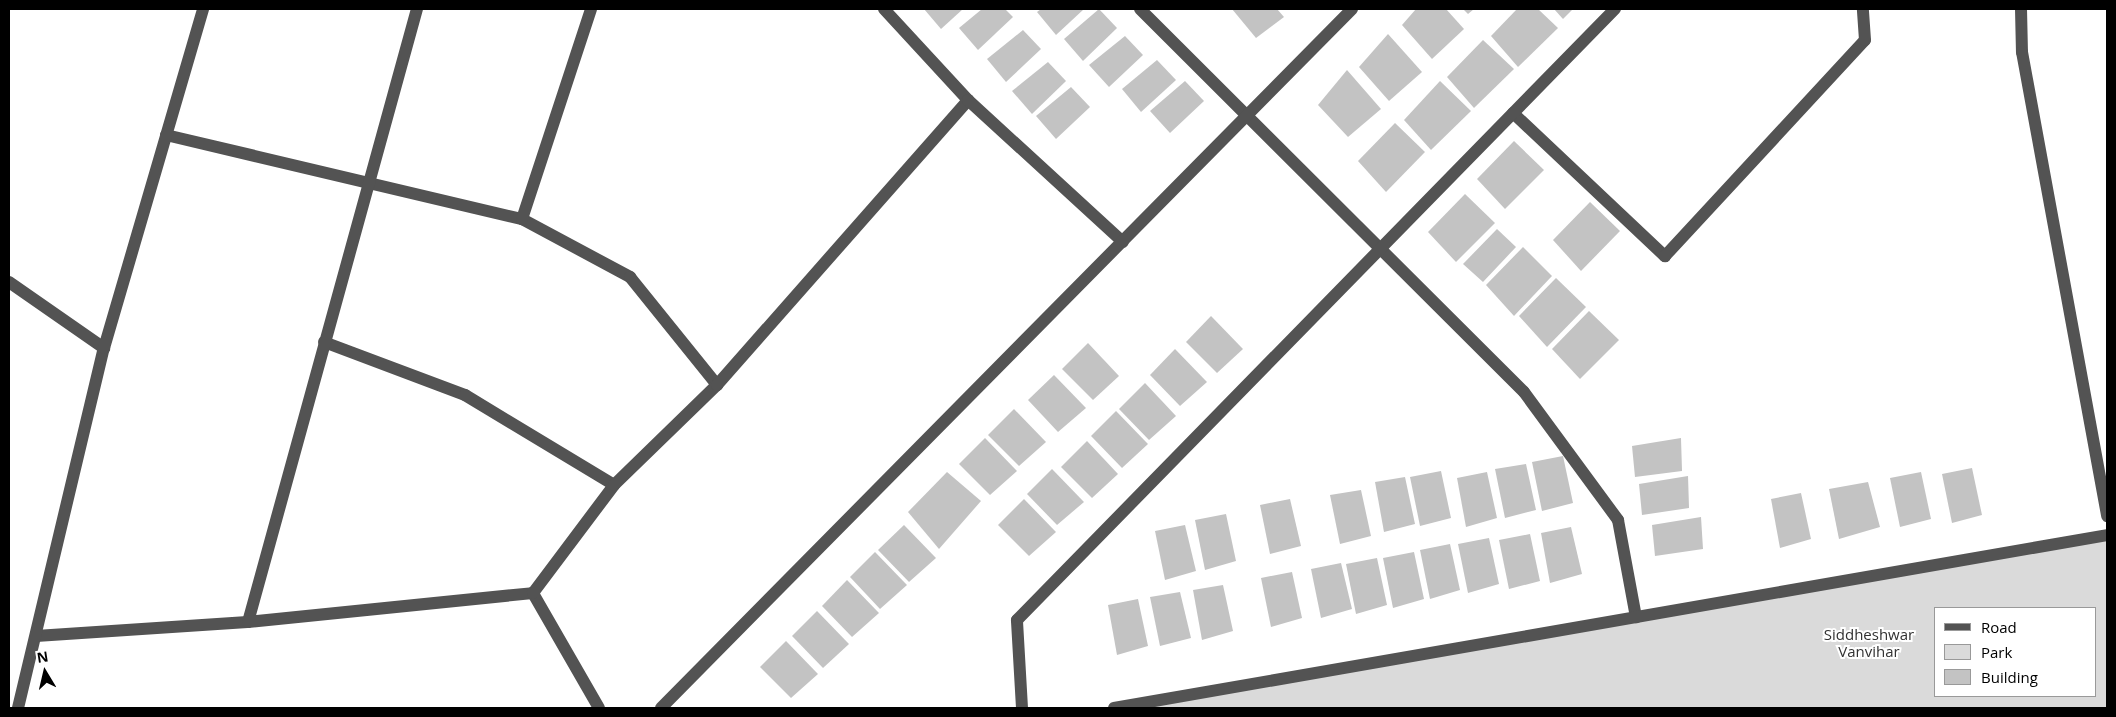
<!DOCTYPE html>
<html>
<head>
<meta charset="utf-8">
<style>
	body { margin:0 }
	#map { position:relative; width:2116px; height:717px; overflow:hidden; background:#fff; font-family:"Open Sans",sans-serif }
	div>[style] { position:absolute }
	.green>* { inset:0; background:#dadada }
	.building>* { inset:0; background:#c3c3c3 }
	.minor>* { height:12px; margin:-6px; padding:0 6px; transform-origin:6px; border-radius:6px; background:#535353 }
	span { translate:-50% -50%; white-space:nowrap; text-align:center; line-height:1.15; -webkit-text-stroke:4px #fff; paint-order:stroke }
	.park-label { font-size:15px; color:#313131 }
	.frame { position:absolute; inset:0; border:10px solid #000; pointer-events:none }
	.legend { position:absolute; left:1934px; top:607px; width:162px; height:90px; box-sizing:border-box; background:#fff; border:1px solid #999; margin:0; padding:6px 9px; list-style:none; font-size:15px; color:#000 }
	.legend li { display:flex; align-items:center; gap:10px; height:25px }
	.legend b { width:25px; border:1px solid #999 }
	.north { position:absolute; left:20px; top:647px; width:50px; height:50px; -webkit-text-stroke:4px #fff; paint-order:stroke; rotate:351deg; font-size:14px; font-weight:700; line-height:20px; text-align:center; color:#000 }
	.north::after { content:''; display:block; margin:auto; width:18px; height:22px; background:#000; clip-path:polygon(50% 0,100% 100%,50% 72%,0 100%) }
</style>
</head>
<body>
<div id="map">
	<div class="green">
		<i style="clip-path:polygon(evenodd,2107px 535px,2107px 708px,1115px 708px,2107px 535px,1935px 608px,2095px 608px,2095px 696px,1935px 696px,1935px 608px)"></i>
	</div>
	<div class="building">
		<i style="clip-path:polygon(924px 9px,963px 9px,941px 29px)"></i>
		<i style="clip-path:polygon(982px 9px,1005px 9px,1013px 17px,978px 50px,959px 28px)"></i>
		<i style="clip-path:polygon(1041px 9px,1084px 9px,1056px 35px,1037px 12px)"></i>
		<i style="clip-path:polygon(1099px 9px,1117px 28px,1083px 61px,1064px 39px)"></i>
		<i style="clip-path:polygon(1232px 9px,1277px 9px,1284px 17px,1256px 38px)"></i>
		<i style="clip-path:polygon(1416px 9px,1446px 9px,1464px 29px,1432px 59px,1402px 25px)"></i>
		<i style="clip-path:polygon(1463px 9px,1474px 9px,1468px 14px)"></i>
		<i style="clip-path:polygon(1517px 9px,1538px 9px,1558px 28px,1518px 67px,1491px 36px)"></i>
		<i style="clip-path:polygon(1554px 9px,1573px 9px,1563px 19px)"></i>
		<i style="clip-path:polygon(1023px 30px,1041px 49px,1006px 82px,987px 59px)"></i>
		<i style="clip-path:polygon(1388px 34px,1422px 72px,1389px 101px,1359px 67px)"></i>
		<i style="clip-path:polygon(1125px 36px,1143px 55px,1109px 87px,1089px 65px)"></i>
		<i style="clip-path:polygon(1483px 40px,1514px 69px,1474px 108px,1447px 77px)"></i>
		<i style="clip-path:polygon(1157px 60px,1176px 80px,1141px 112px,1122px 89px)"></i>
		<i style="clip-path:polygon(1048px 62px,1066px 81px,1032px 114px,1012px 91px)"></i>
		<i style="clip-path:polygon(1347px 70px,1381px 109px,1348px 137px,1318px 105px)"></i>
		<i style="clip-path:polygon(1185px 81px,1204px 101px,1170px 133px,1150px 111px)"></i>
		<i style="clip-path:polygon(1440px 81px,1471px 111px,1431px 150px,1404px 120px)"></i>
		<i style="clip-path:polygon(1071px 87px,1090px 107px,1056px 139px,1036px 116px)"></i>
		<i style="clip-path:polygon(1395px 123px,1425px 152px,1386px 192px,1358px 161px)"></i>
		<i style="clip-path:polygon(1514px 141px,1544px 170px,1505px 209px,1477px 179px)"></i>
		<i style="clip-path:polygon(1465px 194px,1495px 223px,1456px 262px,1428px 232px)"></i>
		<i style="clip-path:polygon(1590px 202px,1620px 231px,1581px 271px,1553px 240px)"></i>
		<i style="clip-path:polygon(1497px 229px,1516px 247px,1483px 282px,1463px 264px)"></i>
		<i style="clip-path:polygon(1523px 247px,1552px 276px,1514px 316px,1486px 285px)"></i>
		<i style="clip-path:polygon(1556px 278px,1586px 307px,1547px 347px,1519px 316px)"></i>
		<i style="clip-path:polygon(1589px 311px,1619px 340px,1580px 379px,1552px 349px)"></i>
		<i style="clip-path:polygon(1211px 316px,1243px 349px,1217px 373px,1186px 342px)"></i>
		<i style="clip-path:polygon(1088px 343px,1119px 376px,1093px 400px,1062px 369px)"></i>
		<i style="clip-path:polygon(1175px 349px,1207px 382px,1180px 406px,1150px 375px)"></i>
		<i style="clip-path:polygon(1054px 375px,1086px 408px,1058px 432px,1028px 400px)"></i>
		<i style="clip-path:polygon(1145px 383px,1176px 416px,1149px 440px,1119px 409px)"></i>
		<i style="clip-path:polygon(1014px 409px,1046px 442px,1019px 466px,988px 435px)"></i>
		<i style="clip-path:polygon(1116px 411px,1148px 444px,1122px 468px,1091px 436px)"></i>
		<i style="clip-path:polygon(985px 438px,1017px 471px,990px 495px,959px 464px)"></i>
		<i style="clip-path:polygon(1681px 438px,1682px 471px,1635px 477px,1632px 446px)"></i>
		<i style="clip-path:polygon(1087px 441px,1118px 474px,1092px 498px,1061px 467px)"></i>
		<i style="clip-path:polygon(1563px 456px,1573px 503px,1542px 511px,1532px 462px)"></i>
		<i style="clip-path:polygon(1526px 464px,1536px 510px,1505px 518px,1495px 469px)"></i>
		<i style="clip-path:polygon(1972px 468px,1982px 515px,1952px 523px,1942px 474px)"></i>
		<i style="clip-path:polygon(1052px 469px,1084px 502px,1057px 525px,1027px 494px)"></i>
		<i style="clip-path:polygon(1441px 471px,1451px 518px,1420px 526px,1410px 477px)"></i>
		<i style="clip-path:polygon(947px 472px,981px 501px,939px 549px,908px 512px)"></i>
		<i style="clip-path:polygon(1487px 472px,1497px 518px,1466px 527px,1457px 478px)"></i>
		<i style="clip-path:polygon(1921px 472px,1931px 519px,1900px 527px,1890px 478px)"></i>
		<i style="clip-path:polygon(1688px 476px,1689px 508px,1642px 515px,1639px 484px)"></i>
		<i style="clip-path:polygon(1405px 477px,1415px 524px,1384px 532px,1375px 482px)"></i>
		<i style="clip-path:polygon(1868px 482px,1880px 527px,1839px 539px,1829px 489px)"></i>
		<i style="clip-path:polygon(1361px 490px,1371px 536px,1340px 544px,1330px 495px)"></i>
		<i style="clip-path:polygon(1801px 493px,1811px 539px,1780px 548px,1771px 499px)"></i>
		<i style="clip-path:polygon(1024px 499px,1056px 532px,1029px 556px,998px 525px)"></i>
		<i style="clip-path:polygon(1290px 499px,1301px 546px,1270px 554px,1260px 505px)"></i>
		<i style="clip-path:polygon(1226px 514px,1236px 561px,1205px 570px,1195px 520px)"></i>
		<i style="clip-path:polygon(1701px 517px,1703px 549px,1655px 556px,1652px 525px)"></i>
		<i style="clip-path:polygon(904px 525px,936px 558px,909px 582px,878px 550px)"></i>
		<i style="clip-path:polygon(1185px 525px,1196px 571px,1165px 580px,1155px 531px)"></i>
		<i style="clip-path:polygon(1571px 527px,1582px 574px,1550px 583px,1541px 533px)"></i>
		<i style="clip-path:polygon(1530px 534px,1540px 581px,1509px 589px,1499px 540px)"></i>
		<i style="clip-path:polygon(1489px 538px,1499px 584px,1468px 593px,1458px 544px)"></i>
		<i style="clip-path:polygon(1450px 544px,1460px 590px,1430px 599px,1420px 550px)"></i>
		<i style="clip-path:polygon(875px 552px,907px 585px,880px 609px,850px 577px)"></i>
		<i style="clip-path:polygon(1414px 552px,1424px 599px,1393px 608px,1383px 558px)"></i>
		<i style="clip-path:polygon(1377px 558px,1387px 605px,1356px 614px,1346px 564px)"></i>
		<i style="clip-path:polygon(1341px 563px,1352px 609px,1321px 618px,1311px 569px)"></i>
		<i style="clip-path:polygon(1292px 572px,1302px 618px,1271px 627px,1261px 578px)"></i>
		<i style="clip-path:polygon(847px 580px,879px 613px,852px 637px,822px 606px)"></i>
		<i style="clip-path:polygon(1223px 585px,1233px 631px,1202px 640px,1193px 590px)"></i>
		<i style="clip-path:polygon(1180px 592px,1191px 638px,1160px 646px,1150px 597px)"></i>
		<i style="clip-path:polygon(1138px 599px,1148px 646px,1117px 655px,1108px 605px)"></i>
		<i style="clip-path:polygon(817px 611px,849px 644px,823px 668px,792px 636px)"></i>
		<i style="clip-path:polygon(786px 641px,818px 674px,791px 698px,760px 667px)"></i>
	</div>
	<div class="minor">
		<i style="left:884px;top:9px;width:124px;rotate:47.3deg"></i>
		<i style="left:1140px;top:9px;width:542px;rotate:44.93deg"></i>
		<i style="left:1524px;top:392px;width:159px;rotate:53.7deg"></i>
		<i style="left:1618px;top:520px;width:99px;rotate:79.5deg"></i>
		<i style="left:2021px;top:9px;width:43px;rotate:88.7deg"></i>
		<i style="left:2022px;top:52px;width:472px;rotate:79.6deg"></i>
		<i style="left:1513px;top:113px;width:209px;rotate:43.3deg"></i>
		<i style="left:1665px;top:256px;width:294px;rotate:-47.2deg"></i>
		<i style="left:1865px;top:40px;width:31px;rotate:-94deg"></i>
		<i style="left:166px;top:135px;width:366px;rotate:13.3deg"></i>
		<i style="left:522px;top:219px;width:123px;rotate:28.2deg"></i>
		<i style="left:630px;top:277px;width:139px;rotate:51.1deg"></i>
		<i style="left:522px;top:219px;width:221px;rotate:-71.8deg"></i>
		<i style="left:9px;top:282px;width:116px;rotate:34.8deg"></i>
		<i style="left:324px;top:342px;width:151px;rotate:20.6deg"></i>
		<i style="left:465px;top:395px;width:174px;rotate:31.1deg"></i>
		<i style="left:248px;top:622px;width:636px;rotate:-74.59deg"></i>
		<i style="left:36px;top:636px;width:212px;rotate:-3.8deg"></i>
		<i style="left:248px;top:622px;width:286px;rotate:-5.8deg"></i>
		<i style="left:18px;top:708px;width:370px;rotate:-76.6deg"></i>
		<i style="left:104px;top:348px;width:353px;rotate:-73.7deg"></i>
		<i style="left:599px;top:708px;width:133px;rotate:-119.9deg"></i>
		<i style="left:533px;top:593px;width:135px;rotate:-53.1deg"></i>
		<i style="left:614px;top:485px;width:144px;rotate:-44.2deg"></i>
		<i style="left:717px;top:385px;width:380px;rotate:-48.6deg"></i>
		<i style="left:968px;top:100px;width:210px;rotate:42.5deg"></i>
		<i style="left:661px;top:708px;width:983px;rotate:-45.33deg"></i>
		<i style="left:1022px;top:708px;width:88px;rotate:-93.3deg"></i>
		<i style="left:1017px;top:620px;width:855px;rotate:-45.62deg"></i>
		<i style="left:1114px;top:708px;width:1008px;rotate:-9.88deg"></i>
	</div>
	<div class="park-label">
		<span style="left:1869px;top:643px">Siddheshwar<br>Vanvihar</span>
	</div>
	<div class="frame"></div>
	<ul class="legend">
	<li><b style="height:6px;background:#535353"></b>Road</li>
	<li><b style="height:14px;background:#dadada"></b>Park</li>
	<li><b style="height:14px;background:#c3c3c3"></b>Building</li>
	</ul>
	<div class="north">N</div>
</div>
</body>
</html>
